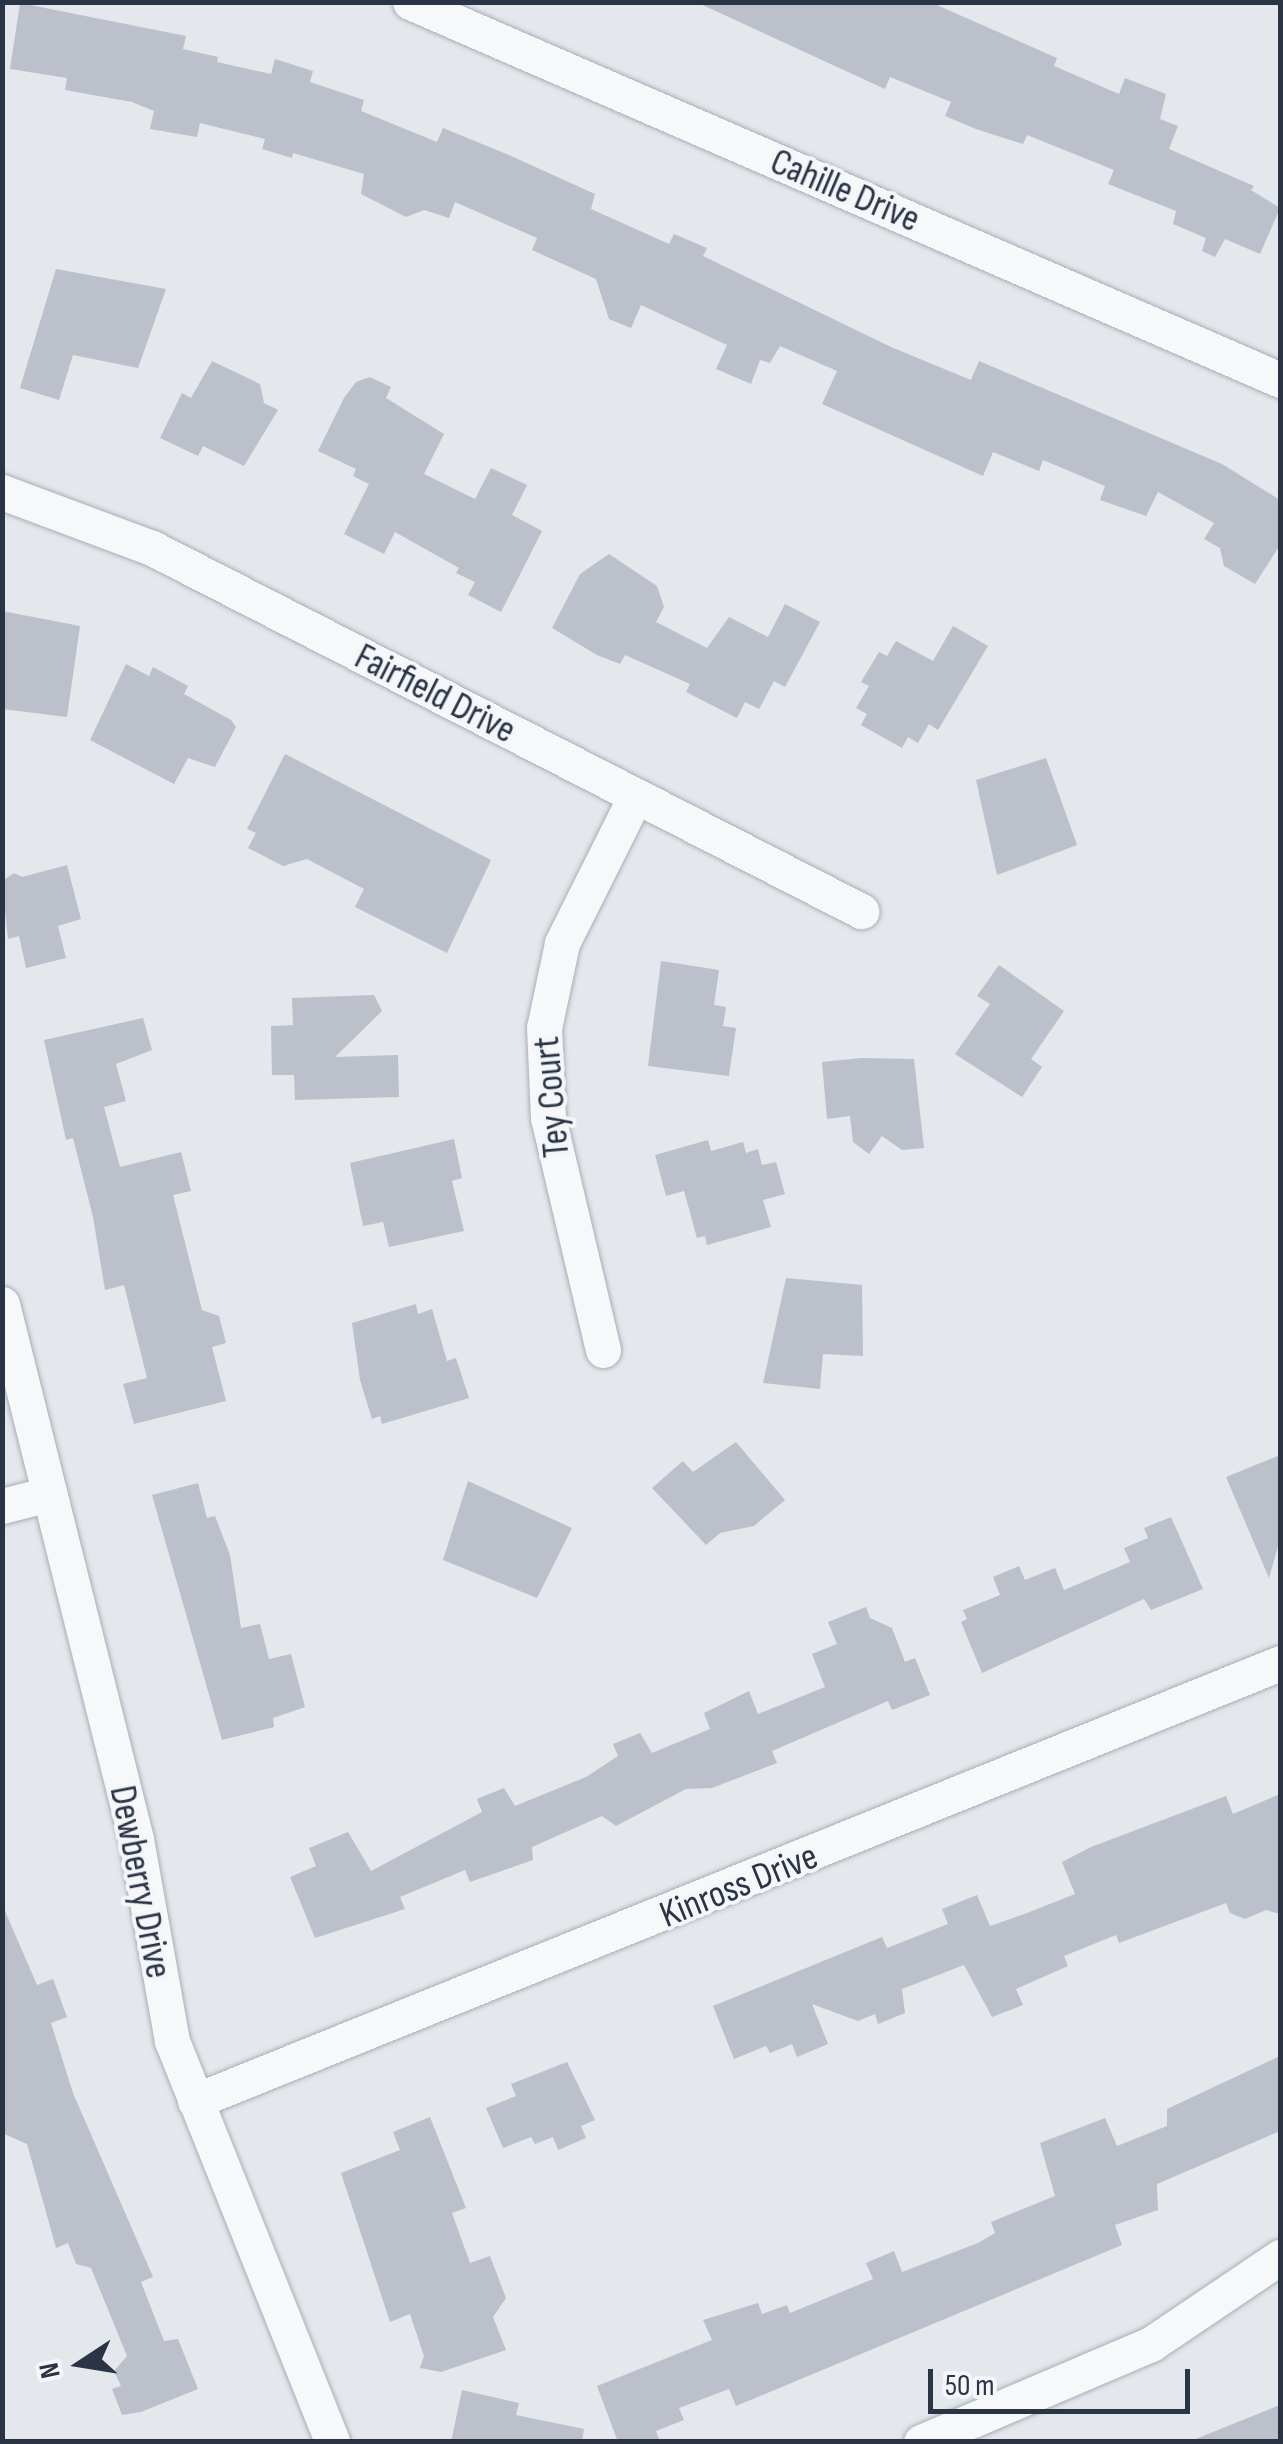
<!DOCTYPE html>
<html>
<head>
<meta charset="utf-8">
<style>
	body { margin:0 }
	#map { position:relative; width:1283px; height:2444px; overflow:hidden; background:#e4e7ec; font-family:"Sofia Sans Condensed",sans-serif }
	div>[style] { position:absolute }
	.building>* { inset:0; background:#bbc0ca }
	.roads { filter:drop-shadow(0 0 2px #a9aeb7) drop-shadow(0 0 2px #a9aeb7) }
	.minor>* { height:35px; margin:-17.5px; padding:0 17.5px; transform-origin:17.5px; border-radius:17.5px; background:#f7f8fa }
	span { translate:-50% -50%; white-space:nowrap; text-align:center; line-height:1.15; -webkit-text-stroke:8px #f4f6f9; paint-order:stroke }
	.street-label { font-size:38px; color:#2b3445 }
	.frame { position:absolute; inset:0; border:5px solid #2b3445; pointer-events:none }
	.north { position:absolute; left:30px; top:2314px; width:100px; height:100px; -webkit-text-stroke:8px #f4f6f9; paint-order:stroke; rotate:258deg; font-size:28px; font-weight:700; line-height:40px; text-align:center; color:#2b3445 }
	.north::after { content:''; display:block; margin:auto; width:35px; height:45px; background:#2b3445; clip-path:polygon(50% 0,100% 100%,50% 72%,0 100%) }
	.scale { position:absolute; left:928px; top:2369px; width:262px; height:45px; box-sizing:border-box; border:5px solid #2b3445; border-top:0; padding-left:12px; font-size:30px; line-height:35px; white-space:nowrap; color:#2b3445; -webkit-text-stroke:8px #f4f6f9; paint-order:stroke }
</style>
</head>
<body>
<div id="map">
	<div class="building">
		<i style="clip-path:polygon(696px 2px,930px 2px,1057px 58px,1054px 66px,1119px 94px,1125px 78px,1166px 94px,1160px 119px,1178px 126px,1169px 149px,1254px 186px,1251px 190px,1280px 208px,1260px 254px,1225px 239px,1215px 257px,1202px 251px,1206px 238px,1173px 224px,1176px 211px,1108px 184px,1114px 170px,1027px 135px,1023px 144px,976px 129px,945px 116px,951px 102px,890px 77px,885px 89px)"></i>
		<i style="clip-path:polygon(20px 3px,186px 36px,183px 49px,218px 57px,217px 62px,271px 74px,275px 59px,313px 71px,310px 82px,364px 100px,361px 111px,437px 142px,443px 128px,509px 155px,595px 194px,591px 209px,669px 244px,674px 234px,707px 248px,703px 256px,891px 347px,971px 380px,979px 361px,1222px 464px,1280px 500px,1280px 545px,1255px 584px,1224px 566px,1220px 548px,1204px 539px,1214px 523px,1158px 492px,1146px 516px,1100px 500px,1105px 486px,1043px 460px,1039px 471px,993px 452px,983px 476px,822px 404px,837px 371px,780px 346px,770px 363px,760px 360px,751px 384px,716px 369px,727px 345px,641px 305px,631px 328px,609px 319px,596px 279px,532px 250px,537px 238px,455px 202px,449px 218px,424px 210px,406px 217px,361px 194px,364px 174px,293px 153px,292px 158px,262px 149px,265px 139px,200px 123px,197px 137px,150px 129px,154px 111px,132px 102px,65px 90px,67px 78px,10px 69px)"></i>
		<i style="clip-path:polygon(56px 269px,166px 289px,138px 368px,73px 355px,59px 400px,20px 388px)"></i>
		<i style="clip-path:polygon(212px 361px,260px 384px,264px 403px,278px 410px,244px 466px,203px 446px,198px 456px,160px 438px,182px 393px,191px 398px)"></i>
		<i style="clip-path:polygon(370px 377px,391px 387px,386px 398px,444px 434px,424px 474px,475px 499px,491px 468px,527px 485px,512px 515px,542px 531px,501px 612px,468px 595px,475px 582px,456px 573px,459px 568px,395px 532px,384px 554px,344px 534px,369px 484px,353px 476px,356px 469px,318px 451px,344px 398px,356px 382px)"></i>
		<i style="clip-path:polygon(609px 554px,657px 586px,664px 607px,656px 622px,707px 648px,729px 617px,768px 637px,785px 604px,820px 622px,785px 687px,774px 681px,759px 709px,745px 702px,737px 718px,686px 692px,690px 684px,625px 655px,620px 664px,597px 655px,552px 628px,580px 574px)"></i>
		<i style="clip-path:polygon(2px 611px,80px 626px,67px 717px,2px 709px)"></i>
		<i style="clip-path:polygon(953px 626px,988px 646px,938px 730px,929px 724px,918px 743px,908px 737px,902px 748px,861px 725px,867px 714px,856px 708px,869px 686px,861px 682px,879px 652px,887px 656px,896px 641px,933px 661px)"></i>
		<i style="clip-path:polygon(126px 664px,149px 676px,153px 667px,188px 686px,184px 694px,231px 720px,236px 727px,215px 767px,188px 758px,174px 784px,90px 740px)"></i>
		<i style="clip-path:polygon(285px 754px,491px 860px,447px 953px,355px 907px,364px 889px,307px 859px,283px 866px,248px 848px,256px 833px,247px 829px)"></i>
		<i style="clip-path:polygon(1046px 758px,1077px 845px,997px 875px,976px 780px)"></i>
		<i style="clip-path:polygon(67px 865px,81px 919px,58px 926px,66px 958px,26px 968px,19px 936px,8px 939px,2px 881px,14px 873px,22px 877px)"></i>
		<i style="clip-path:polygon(661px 961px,719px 970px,714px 1005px,726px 1007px,723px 1026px,736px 1028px,729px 1076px,648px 1066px)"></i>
		<i style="clip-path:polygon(999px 965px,1064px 1011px,1031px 1059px,1042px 1067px,1022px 1097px,955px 1054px,990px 1004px,977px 996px)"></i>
		<i style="clip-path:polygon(374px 995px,382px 1011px,335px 1057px,398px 1055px,399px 1097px,295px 1100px,294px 1075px,272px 1075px,271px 1026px,293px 1025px,292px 998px)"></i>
		<i style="clip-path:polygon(143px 1018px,152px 1050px,116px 1064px,126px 1101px,104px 1107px,120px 1167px,181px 1152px,191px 1191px,173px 1195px,202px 1310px,219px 1316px,226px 1343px,212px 1347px,226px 1401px,134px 1424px,123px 1384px,147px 1378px,124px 1285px,105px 1290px,93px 1217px,73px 1138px,66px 1140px,44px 1040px)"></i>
		<i style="clip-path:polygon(861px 1058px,914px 1059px,924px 1148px,902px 1150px,882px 1136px,869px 1154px,853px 1142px,850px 1116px,827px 1119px,822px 1062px)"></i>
		<i style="clip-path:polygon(454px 1139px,462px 1178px,452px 1181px,464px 1231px,389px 1247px,383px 1222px,363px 1226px,350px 1163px)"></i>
		<i style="clip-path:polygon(708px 1140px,711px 1151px,743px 1142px,746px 1153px,758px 1149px,762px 1165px,776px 1162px,785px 1194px,763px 1200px,771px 1227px,707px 1245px,705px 1236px,697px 1238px,684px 1191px,666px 1196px,655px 1155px)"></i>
		<i style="clip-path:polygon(786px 1278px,862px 1285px,863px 1356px,823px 1354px,820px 1389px,763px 1383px)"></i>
		<i style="clip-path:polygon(416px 1304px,418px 1314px,432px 1309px,447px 1361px,456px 1358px,469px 1398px,382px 1424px,380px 1416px,372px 1419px,360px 1380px,352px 1323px)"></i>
		<i style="clip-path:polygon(736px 1442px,785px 1500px,754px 1526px,720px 1533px,706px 1545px,652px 1488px,683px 1461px,693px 1472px)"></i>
		<i style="clip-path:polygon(1280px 1455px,1280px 1539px,1269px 1578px,1226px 1477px)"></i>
		<i style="clip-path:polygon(468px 1481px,572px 1528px,537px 1598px,443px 1560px)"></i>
		<i style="clip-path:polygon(198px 1483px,207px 1518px,215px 1516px,230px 1555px,241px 1628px,260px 1624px,269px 1659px,291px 1654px,305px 1707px,273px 1718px,274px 1727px,222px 1740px,152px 1495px)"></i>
		<i style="clip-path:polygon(1171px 1517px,1203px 1589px,1151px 1610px,1144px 1599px,982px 1673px,961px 1622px,967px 1619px,963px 1610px,1000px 1595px,993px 1577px,1019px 1566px,1025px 1580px,1055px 1568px,1064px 1590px,1130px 1562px,1124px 1548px,1148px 1538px,1144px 1528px)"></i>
		<i style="clip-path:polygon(866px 1607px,870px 1618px,892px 1628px,905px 1662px,915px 1658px,930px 1695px,892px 1710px,888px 1701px,772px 1751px,777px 1763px,712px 1788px,686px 1789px,616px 1826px,602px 1816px,532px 1847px,533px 1860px,470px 1882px,465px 1870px,400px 1897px,405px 1909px,315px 1938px,290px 1877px,316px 1866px,309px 1848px,348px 1832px,371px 1871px,482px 1812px,477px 1799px,504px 1788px,515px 1806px,586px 1777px,618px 1756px,613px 1744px,640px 1733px,652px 1753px,710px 1729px,704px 1713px,749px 1691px,758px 1714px,825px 1687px,812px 1654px,837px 1644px,828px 1622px)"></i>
		<i style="clip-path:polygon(1280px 1794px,1280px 1914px,1266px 1910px,1245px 1919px,1230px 1913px,1226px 1903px,1119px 1943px,1116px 1935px,1064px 1956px,1068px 1966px,1016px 1989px,1023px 2005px,992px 2017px,964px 1965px,902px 1989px,905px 2013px,878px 2024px,875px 2014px,858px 2021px,812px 2004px,828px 2044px,797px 2057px,792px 2044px,770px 2053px,766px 2046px,734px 2059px,713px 2006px,882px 1937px,887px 1948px,948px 1924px,942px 1909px,977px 1895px,990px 1926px,1027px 1913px,1075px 1894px,1062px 1862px,1091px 1847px,1226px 1796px,1233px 1814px)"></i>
		<i style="clip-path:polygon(2px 1904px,37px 1985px,53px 1979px,67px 2017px,51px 2023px,73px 2093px,153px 2277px,141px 2282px,164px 2341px,178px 2339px,198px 2389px,141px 2412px,122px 2415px,112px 2389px,121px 2386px,114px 2371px,127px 2356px,91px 2268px,76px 2264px,68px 2243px,56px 2248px,27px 2144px,2px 2133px)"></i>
		<i style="clip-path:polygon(1280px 2056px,1280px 2131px,1157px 2184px,1158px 2210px,1115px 2225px,1122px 2245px,736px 2406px,729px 2389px,679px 2408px,684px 2420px,656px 2431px,660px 2442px,618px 2442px,597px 2386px,712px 2340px,703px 2320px,758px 2303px,762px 2314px,787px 2305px,790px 2313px,873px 2279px,866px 2263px,894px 2251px,902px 2272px,978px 2243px,995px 2233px,991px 2222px,1055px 2196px,1040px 2143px,1105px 2118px,1117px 2146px,1167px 2126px,1167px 2109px)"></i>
		<i style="clip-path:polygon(567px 2062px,595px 2120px,581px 2126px,586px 2138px,558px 2150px,553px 2137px,535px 2144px,531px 2137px,503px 2148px,486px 2108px,516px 2096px,511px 2084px)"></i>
		<i style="clip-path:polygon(430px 2117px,466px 2208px,452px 2213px,470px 2263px,490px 2256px,506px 2298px,493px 2317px,506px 2350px,441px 2372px,420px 2368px,424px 2356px,410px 2314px,390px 2322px,341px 2173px,400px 2150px,393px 2132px)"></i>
		<i style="clip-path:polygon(462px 2390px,519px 2403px,516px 2415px,584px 2429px,582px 2442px,451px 2442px)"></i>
		<i style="clip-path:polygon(1280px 2405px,1280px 2442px,1193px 2442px,1193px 2440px)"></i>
	</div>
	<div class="roads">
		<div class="minor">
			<i style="left:410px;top:2px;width:949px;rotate:23.48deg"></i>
			<i style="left:2px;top:492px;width:160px;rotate:20.5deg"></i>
			<i style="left:152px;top:548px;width:797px;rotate:27.11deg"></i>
			<i style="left:2px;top:1304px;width:552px;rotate:75.94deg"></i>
			<i style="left:136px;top:1839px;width:205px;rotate:79.9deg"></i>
			<i style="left:172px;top:2041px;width:432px;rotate:68.2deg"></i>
			<i style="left:603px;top:1350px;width:238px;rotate:-103.3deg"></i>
			<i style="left:548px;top:1118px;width:90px;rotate:-92.5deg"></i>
			<i style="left:544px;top:1028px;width:87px;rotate:-78deg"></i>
			<i style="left:562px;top:943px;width:163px;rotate:-63.4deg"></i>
			<i style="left:2px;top:1506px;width:49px;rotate:-14.3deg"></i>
			<i style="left:195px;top:2101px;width:1170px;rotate:-21.98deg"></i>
			<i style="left:921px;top:2442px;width:250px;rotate:-23.1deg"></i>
			<i style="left:1151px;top:2344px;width:156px;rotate:-34deg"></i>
		</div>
	</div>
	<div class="street-label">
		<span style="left:845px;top:191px;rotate:23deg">Cahille Drive</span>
		<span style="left:435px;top:694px;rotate:27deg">Fairfield Drive</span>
		<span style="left:552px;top:1097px;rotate:-95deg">Tey Court</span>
		<span style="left:140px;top:1882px;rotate:79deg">Dewberry Drive</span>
		<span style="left:739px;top:1886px;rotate:-22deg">Kinross Drive</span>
	</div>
	<div class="frame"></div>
	<div class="north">N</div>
	<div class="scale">50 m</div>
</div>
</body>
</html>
